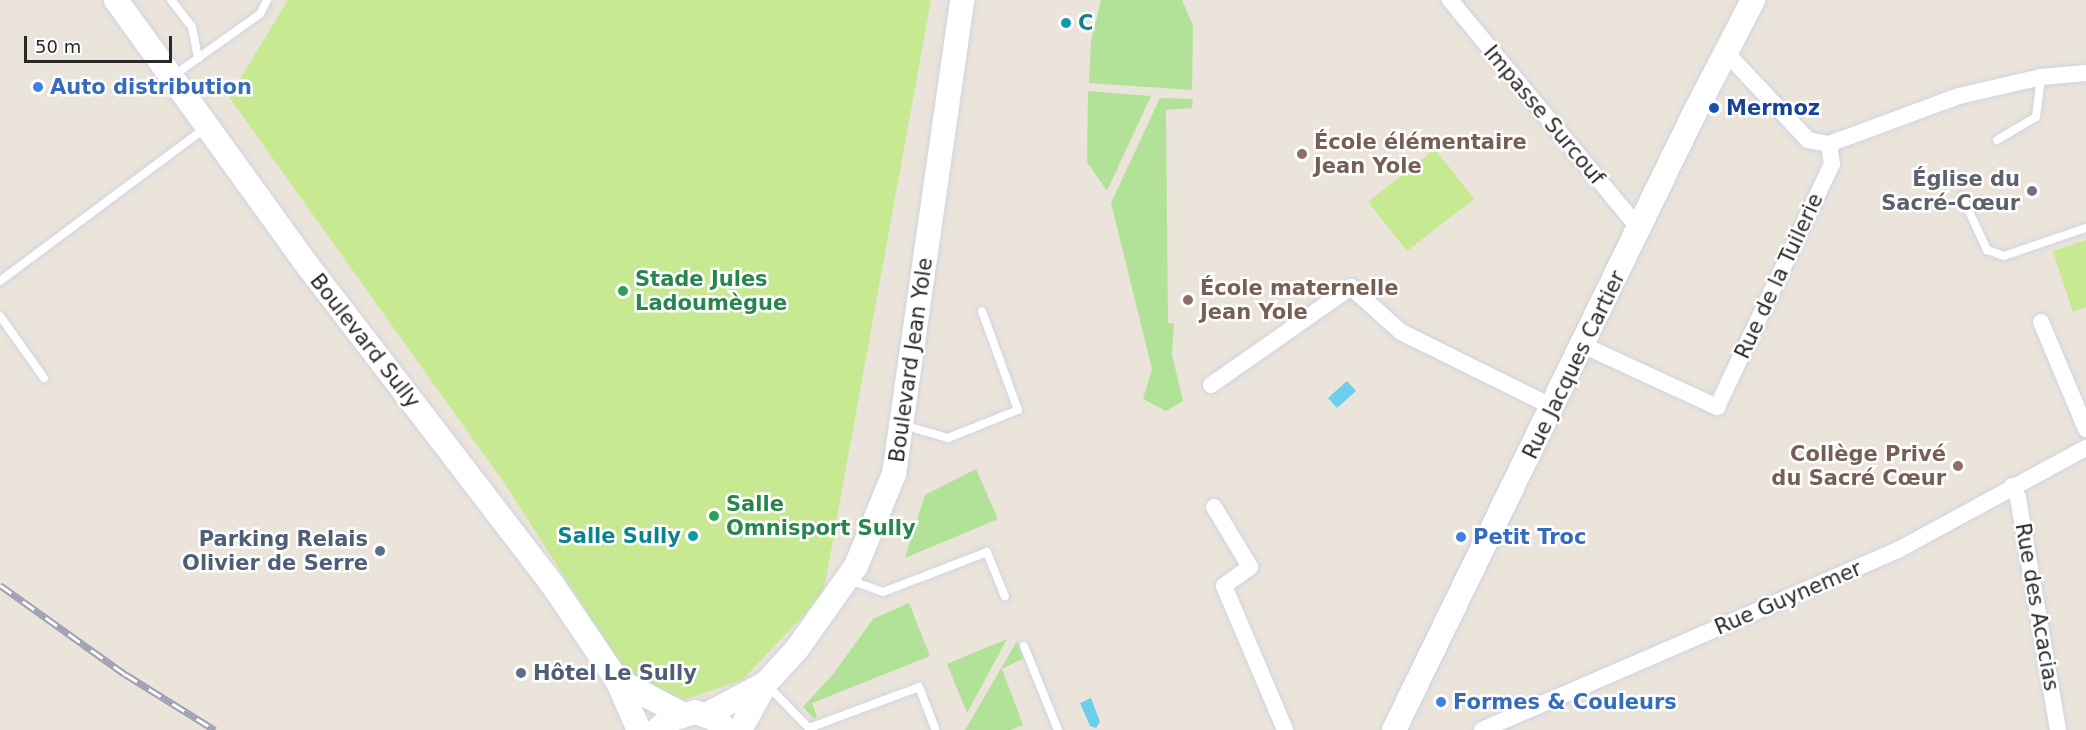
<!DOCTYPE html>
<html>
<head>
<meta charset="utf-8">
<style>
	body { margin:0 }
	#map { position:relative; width:2086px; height:730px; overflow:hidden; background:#ebe4da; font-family:"DejaVu Sans",sans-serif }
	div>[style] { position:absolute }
	.green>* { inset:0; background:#b2e297 }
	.pitch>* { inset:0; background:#c6e992 }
	.water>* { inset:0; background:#6dcded }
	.roads { filter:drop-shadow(0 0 2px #d0d3e2) drop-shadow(0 0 2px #d0d3e2) }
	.lane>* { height:8px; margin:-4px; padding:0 4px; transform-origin:4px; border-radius:4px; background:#fff }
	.street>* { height:16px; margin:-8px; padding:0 8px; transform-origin:8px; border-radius:8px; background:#fff }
	.secondary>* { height:24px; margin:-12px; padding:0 12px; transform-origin:12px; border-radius:12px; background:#fff }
	.rail>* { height:7px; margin-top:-3.5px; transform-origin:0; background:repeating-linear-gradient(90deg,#fff 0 14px,#9da1b3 0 28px); box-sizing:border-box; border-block:2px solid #9da1b3 }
	.dots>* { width:16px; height:16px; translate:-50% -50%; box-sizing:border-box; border:3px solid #fff; border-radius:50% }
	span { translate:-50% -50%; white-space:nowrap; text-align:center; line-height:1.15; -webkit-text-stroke:5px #fff; paint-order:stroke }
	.culture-label { font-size:21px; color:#0d838f; font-weight:700 }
	.left { translate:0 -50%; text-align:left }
	.right { translate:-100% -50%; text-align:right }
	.shop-label { font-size:21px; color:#366cbe; font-weight:700 }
	.transit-label { font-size:21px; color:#164399; font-weight:700 }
	.street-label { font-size:21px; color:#292929 }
	.education-label { font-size:21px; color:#785e54; font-weight:700 }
	.worship-label { font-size:21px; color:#5b616d; font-weight:700 }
	.leisure-label { font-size:21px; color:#27864d; font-weight:700 }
	.service-label { font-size:21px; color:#4e5e75; font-weight:700 }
	.scale { position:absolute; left:24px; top:36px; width:148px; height:27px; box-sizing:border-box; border:3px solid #292929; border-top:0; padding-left:8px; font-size:18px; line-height:21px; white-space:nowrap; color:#292929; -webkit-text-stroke:4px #fff; paint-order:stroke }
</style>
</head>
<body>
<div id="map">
	<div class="green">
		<i style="clip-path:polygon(1101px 0,1182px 0,1193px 26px,1192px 90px,1089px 83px,1091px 41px)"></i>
		<i style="clip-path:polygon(1088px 91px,1151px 96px,1107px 191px,1087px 162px)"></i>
		<i style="clip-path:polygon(1160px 98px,1193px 99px,1192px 108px,1166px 110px,1168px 323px,1174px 323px,1172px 355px,1183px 401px,1166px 411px,1143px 399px,1152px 369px,1111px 203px)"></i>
		<i style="clip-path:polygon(976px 469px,998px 519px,905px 558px,925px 495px)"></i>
		<i style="clip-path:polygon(909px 603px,930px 656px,812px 703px,817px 716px,814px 719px,803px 707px,834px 673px,873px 619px)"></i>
		<i style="clip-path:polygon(1007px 639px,967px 713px,947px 664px)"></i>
		<i style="clip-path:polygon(1017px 641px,1024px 658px,1002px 669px,1023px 725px,1010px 730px,965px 730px)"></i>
	</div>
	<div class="pitch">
		<i style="clip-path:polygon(288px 0,931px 0,823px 595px,742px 680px,650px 711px,505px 484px,229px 97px)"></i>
		<i style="clip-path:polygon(1435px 149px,1474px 199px,1407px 251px,1368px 202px)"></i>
		<i style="clip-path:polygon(2086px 240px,2086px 307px,2073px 312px,2053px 251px)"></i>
	</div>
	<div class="water">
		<i style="clip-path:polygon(1347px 381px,1356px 391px,1337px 408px,1328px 398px)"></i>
		<i style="clip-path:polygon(1091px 698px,1100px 722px,1096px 728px,1090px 726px,1080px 703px)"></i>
	</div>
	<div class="roads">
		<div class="lane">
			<i style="left:171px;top:0;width:34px;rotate:52deg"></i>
			<i style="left:192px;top:27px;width:32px;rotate:79deg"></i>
			<i style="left:198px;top:58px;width:31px;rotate:144deg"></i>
			<i style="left:198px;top:58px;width:76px;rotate:-35.4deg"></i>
			<i style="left:260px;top:14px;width:16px;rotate:-63deg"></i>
			<i style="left:1997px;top:140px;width:45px;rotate:-30.5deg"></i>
			<i style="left:2036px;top:117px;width:40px;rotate:-82.9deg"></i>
			<i style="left:1962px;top:196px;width:60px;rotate:65.2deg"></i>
			<i style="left:1987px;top:250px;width:18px;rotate:19deg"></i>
			<i style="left:2004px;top:256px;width:87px;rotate:-18.9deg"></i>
			<i style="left:0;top:281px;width:256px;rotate:-36.7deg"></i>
			<i style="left:0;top:316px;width:76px;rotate:54.6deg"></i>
			<i style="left:903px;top:425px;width:47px;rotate:16.1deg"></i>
			<i style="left:948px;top:438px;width:75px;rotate:-21.8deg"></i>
			<i style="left:1018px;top:410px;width:105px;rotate:-110deg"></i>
			<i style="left:849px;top:580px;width:36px;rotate:19deg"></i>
			<i style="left:883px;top:592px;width:111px;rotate:-21deg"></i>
			<i style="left:987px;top:552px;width:48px;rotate:68.2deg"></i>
			<i style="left:1024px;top:646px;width:91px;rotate:68deg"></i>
			<i style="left:768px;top:686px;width:59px;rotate:45.7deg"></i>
			<i style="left:809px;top:728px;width:117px;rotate:-20.4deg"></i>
			<i style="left:919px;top:687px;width:44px;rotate:68.7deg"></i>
		</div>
		<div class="street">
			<i style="left:1450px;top:0;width:284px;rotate:50.4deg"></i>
			<i style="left:1631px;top:219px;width:13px;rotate:27deg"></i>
			<i style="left:1727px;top:57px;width:7px;rotate:27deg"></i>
			<i style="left:1733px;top:60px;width:110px;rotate:46.8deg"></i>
			<i style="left:1808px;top:140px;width:21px;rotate:11deg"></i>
			<i style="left:1829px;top:144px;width:139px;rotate:-20.3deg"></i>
			<i style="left:1959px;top:96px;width:84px;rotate:-13deg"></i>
			<i style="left:2041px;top:77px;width:45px;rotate:-5.1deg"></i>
			<i style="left:2041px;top:322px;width:116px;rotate:67.2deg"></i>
			<i style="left:1583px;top:345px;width:148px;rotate:24.8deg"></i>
			<i style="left:1717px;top:407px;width:269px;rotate:-64.7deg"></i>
			<i style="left:1832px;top:164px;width:20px;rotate:-99deg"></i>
			<i style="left:1211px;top:385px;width:171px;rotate:-35deg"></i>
			<i style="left:1351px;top:287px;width:67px;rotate:42deg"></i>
			<i style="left:1401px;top:332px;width:169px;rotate:26.3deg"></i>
			<i style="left:2012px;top:486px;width:13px;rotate:63deg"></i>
			<i style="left:2018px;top:498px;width:235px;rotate:80.2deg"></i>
			<i style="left:1214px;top:507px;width:70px;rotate:59deg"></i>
			<i style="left:1250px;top:567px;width:32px;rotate:144deg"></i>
			<i style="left:1224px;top:586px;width:156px;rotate:67deg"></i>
			<i style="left:1482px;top:730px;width:453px;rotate:-23.4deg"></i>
			<i style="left:1898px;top:550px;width:214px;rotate:-28.5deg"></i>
		</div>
		<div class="secondary">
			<i style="left:116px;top:0;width:328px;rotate:54.2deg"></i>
			<i style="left:308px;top:266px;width:401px;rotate:52.5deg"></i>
			<i style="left:552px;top:584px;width:116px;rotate:55.9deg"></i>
			<i style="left:617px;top:680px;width:55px;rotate:66.3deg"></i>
			<i style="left:617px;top:680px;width:73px;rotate:27.6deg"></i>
			<i style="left:706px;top:715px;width:68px;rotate:-28.1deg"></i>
			<i style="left:657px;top:730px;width:16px;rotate:-40deg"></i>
			<i style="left:669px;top:720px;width:27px;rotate:-17deg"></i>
			<i style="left:695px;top:712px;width:21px;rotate:19deg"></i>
			<i style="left:715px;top:719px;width:16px;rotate:43deg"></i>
			<i style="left:740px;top:730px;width:54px;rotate:-61deg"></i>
			<i style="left:766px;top:683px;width:46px;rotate:-47.6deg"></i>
			<i style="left:797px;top:649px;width:102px;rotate:-54.6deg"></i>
			<i style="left:856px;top:566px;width:100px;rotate:-67.6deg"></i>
			<i style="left:894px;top:474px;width:479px;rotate:-81.8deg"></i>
			<i style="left:1394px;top:730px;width:685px;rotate:-64.03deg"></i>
			<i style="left:1694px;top:114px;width:128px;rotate:-62.6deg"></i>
		</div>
	</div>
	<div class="rail">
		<i style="left:0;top:585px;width:153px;rotate:35.5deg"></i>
		<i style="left:125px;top:674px;width:106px;rotate:31.9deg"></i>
	</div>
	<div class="dots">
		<i style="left:1066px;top:23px;background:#0f9aa8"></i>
		<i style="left:38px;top:87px;background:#3f7fe0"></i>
		<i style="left:1714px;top:108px;background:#1a4fb4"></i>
		<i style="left:1302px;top:154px;background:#8d6e63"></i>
		<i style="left:2032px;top:191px;background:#6b7280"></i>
		<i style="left:623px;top:291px;background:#2e9e5b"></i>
		<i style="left:1188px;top:300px;background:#8d6e63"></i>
		<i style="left:1958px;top:466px;background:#8d6e63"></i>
		<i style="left:714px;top:516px;background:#2e9e5b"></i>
		<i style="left:693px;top:536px;background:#0f9aa8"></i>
		<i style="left:1461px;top:537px;background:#3f7fe0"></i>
		<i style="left:380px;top:551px;background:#5c6f8a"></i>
		<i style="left:521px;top:673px;background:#5c6f8a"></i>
		<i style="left:1441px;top:702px;background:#3f7fe0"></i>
	</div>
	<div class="culture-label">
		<span class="left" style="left:1078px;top:23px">C</span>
		<span class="right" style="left:681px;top:536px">Salle Sully</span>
	</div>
	<div class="shop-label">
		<span class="left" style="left:50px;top:87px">Auto distribution</span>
		<span class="left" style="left:1473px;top:537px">Petit Troc</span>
		<span class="left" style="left:1453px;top:702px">Formes &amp; Couleurs</span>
	</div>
	<div class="transit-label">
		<span class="left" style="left:1726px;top:108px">Mermoz</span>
	</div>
	<div class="street-label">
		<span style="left:1544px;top:115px;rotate:50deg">Impasse Surcouf</span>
		<span style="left:1779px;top:276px;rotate:-65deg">Rue de la Tuilerie</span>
		<span style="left:365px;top:341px;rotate:52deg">Boulevard Sully</span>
		<span style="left:911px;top:360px;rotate:-82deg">Boulevard Jean Yole</span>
		<span style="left:1574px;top:365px;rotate:-64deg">Rue Jacques Cartier</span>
		<span style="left:1788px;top:598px;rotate:-23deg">Rue Guynemer</span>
		<span style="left:2037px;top:607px;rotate:80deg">Rue des Acacias</span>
	</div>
	<div class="education-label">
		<span class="left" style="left:1314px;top:154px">École élémentaire<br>Jean Yole</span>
		<span class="left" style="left:1200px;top:300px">École maternelle<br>Jean Yole</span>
		<span class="right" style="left:1946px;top:466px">Collège Privé<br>du Sacré Cœur</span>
	</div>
	<div class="worship-label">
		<span class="right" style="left:2020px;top:191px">Église du<br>Sacré-Cœur</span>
	</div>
	<div class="leisure-label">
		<span class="left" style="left:635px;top:291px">Stade Jules<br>Ladoumègue</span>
		<span class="left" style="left:726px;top:516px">Salle<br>Omnisport Sully</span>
	</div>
	<div class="service-label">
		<span class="right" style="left:368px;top:551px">Parking Relais<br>Olivier de Serre</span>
		<span class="left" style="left:533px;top:673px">Hôtel Le Sully</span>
	</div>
	<div class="scale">50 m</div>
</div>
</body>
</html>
